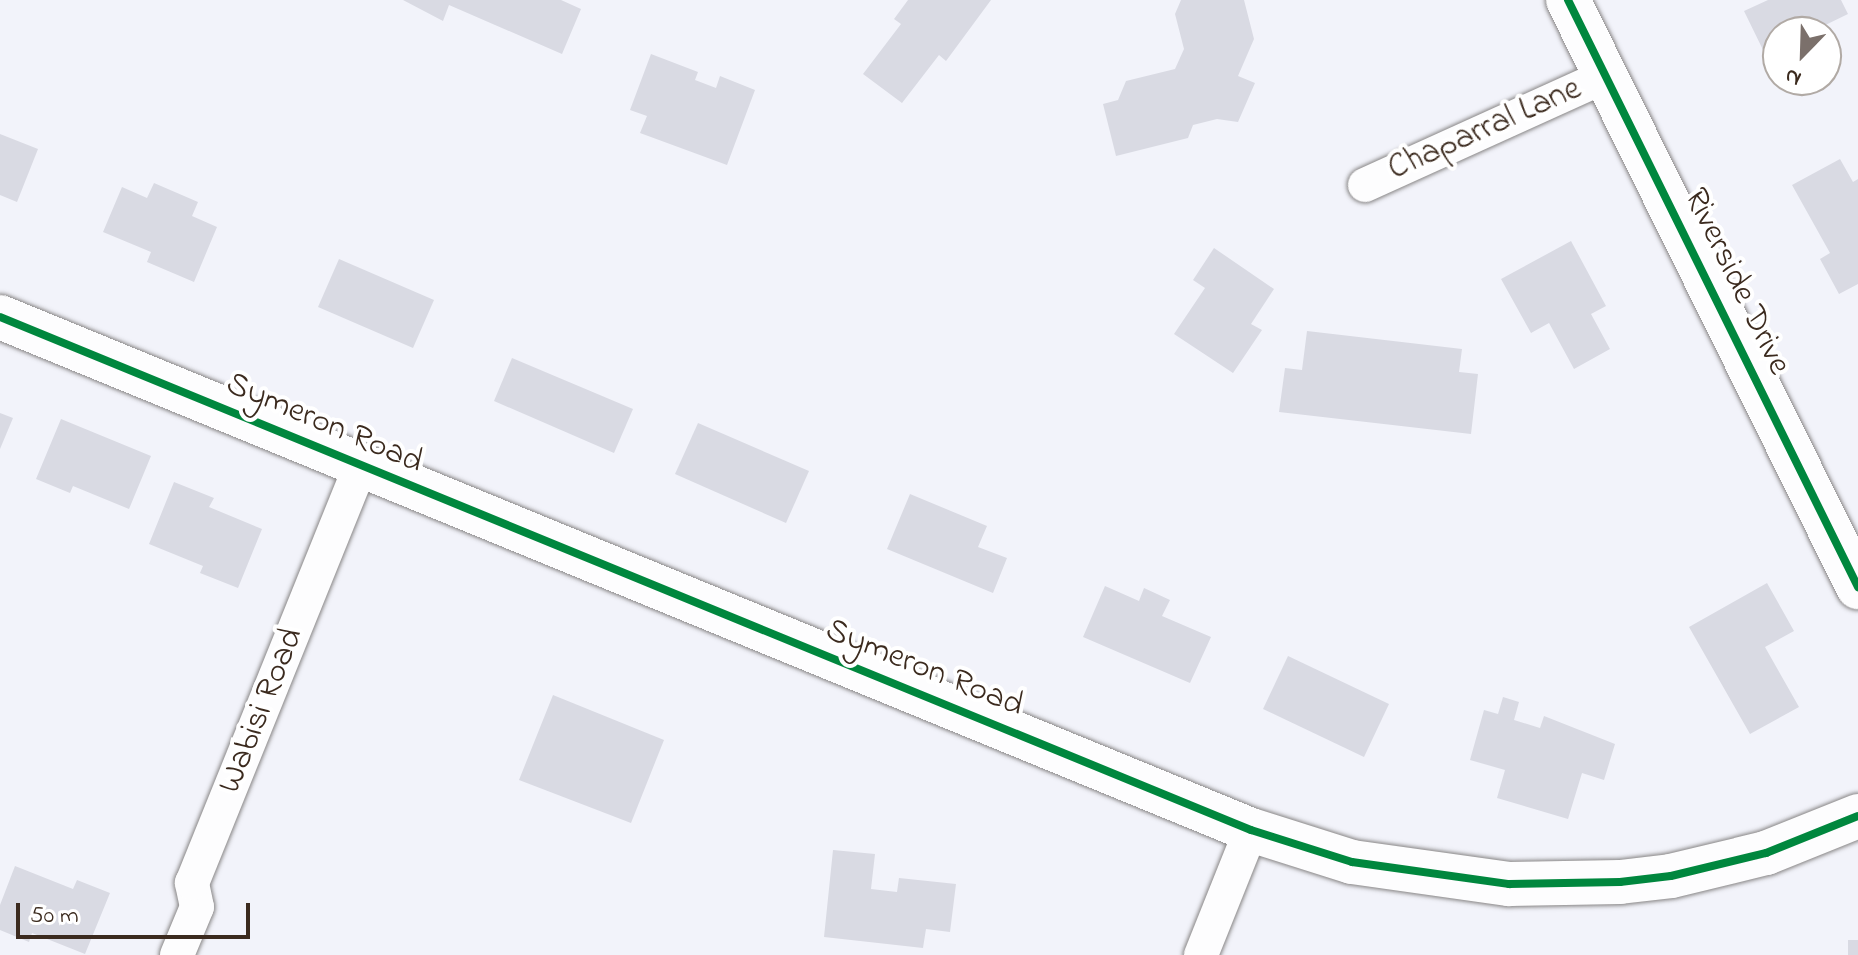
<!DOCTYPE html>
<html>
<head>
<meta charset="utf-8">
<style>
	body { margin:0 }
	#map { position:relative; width:1858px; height:955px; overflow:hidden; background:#f2f3fa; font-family:"Indie Flower",sans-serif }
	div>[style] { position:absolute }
	.building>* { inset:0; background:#d9dae3 }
	.roads { filter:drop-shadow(0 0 2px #888686) drop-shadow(0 0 2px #888686) }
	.street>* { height:34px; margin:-17px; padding:0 17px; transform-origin:17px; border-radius:17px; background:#fdfdfe }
	.secondary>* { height:44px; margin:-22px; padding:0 22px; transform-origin:22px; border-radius:22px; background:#fdfdfe }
	.cycleway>* { height:8px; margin:-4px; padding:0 4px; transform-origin:4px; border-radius:4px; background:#00873e }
	span { translate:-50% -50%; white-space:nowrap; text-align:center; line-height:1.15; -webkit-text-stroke:8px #fff; paint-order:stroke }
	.street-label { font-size:34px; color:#3b2a1e }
	.north { position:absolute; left:1762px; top:16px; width:80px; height:80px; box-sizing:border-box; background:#fff; border:2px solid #b1aaa5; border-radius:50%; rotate:203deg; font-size:22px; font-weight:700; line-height:32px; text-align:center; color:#3b2a1e }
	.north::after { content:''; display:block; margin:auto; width:28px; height:36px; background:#7b706b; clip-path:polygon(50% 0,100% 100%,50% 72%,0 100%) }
	.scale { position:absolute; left:16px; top:903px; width:234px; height:36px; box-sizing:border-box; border:4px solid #3b2a1e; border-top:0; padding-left:10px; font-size:24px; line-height:28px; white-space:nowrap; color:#3b2a1e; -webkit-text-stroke:6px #fff; paint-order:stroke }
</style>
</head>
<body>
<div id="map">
	<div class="building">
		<i style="clip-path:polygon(403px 0,561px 0,581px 9px,562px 54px,449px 5px,443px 21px)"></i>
		<i style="clip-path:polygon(908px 0,991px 0,946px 61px,939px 55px,902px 103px,863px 74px,901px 24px,894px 19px)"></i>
		<i style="clip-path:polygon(1181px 0,1244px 0,1254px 39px,1238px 76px,1255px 83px,1238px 122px,1217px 119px,1193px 125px,1188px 138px,1116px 156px,1103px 104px,1118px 100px,1126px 81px,1175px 69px,1184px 49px,1175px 14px)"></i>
		<i style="clip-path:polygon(1768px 0,1841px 0,1848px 14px,1811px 32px,1778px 32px,1778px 48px,1765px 54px,1744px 11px)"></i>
		<i style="clip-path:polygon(651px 54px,698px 72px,695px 80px,716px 88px,720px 76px,755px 90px,727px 165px,640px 133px,647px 116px,630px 110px)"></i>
		<i style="clip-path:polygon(0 134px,38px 149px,17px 202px,0 195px)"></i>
		<i style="clip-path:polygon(1840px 159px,1853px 182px,1858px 179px,1858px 284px,1839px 294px,1820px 259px,1830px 253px,1792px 185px)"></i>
		<i style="clip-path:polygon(154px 183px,198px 202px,192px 216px,217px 227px,194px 282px,147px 262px,151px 252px,103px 232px,122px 187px,147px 198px)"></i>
		<i style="clip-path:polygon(1571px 241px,1606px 306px,1591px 314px,1610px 349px,1574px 369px,1549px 323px,1531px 333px,1501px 279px)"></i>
		<i style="clip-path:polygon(1214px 248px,1274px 289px,1251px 324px,1262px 330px,1233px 373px,1174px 334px,1205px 288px,1193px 280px)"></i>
		<i style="clip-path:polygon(339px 259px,434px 300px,413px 348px,318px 307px)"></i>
		<i style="clip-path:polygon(1307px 331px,1462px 349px,1459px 372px,1478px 374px,1471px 434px,1279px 412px,1285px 368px,1302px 370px)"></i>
		<i style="clip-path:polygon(512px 358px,633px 409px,614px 453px,494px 401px)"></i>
		<i style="clip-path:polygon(0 413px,13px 418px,0 449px)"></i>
		<i style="clip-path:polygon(61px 419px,151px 456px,129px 509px,73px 486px,70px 493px,36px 479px)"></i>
		<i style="clip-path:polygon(698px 423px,809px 471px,786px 523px,675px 474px)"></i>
		<i style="clip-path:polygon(174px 482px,214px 498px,209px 507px,262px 529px,238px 588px,200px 573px,203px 566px,149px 544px)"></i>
		<i style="clip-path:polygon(910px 494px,987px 526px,978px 547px,1007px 558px,993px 593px,887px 549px)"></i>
		<i style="clip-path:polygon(1767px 583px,1794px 631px,1765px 647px,1799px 707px,1750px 734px,1689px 627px)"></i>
		<i style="clip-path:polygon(1105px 586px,1139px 601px,1144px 588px,1170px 600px,1162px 616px,1211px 637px,1190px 683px,1083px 637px)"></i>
		<i style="clip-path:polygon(1288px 656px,1389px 704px,1364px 757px,1263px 709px)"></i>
		<i style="clip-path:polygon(553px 695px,664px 740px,631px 823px,519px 780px)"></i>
		<i style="clip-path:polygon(1503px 697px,1519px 702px,1514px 720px,1540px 728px,1544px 716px,1615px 744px,1604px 780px,1582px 773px,1568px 819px,1497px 798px,1505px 770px,1470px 760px,1484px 710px,1498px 714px)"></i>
		<i style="clip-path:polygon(833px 850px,875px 854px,871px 889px,897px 892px,899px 878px,956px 884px,950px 932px,926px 929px,923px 948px,824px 937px)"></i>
		<i style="clip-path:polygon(15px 866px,73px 889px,77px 880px,110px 893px,85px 954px,32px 933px,29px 942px,0 930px,0 905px)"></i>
		<i style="clip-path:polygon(1848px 940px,1858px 940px,1858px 955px,1848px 955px)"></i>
	</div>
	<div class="roads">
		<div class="street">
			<i style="left:1365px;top:185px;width:264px;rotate:-24.4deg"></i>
			<i style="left:177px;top:955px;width:52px;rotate:-67.4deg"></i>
			<i style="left:197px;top:907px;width:25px;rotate:-102deg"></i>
			<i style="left:192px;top:883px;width:448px;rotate:-68deg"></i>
			<i style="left:1201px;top:955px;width:135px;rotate:-68.2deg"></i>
		</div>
		<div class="secondary">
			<i style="left:1568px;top:0;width:655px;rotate:63.71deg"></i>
			<i style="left:0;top:317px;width:1352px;rotate:22.3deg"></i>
			<i style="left:1251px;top:830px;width:106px;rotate:17.6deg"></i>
			<i style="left:1352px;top:862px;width:159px;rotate:8deg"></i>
			<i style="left:1509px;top:884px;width:111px;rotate:-1deg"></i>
			<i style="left:1620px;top:882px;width:51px;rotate:-6.7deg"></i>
			<i style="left:1671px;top:876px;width:98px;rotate:-13.6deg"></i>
			<i style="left:1766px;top:853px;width:99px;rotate:-21.9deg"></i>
		</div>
	</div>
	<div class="cycleway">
		<i style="left:1568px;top:0;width:655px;rotate:63.71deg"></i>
		<i style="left:0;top:317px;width:1352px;rotate:22.3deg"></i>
		<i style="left:1251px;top:830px;width:106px;rotate:17.6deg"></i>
		<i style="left:1352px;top:862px;width:159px;rotate:8deg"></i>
		<i style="left:1509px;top:884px;width:111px;rotate:-1deg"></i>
		<i style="left:1620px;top:882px;width:51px;rotate:-6.7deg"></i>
		<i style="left:1671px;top:876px;width:98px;rotate:-13.6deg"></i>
		<i style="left:1766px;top:853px;width:99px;rotate:-21.9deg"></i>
	</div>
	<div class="street-label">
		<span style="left:1485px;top:130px;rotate:-24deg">Chaparral Lane</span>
		<span style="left:1736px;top:282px;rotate:64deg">Riverside Drive</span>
		<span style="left:324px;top:424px;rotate:23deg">Symeron Road</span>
		<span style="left:924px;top:669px;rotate:22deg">Symeron Road</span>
		<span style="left:262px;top:711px;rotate:-68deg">Wabisi Road</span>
	</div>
	<div class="north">N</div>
	<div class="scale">50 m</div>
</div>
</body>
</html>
